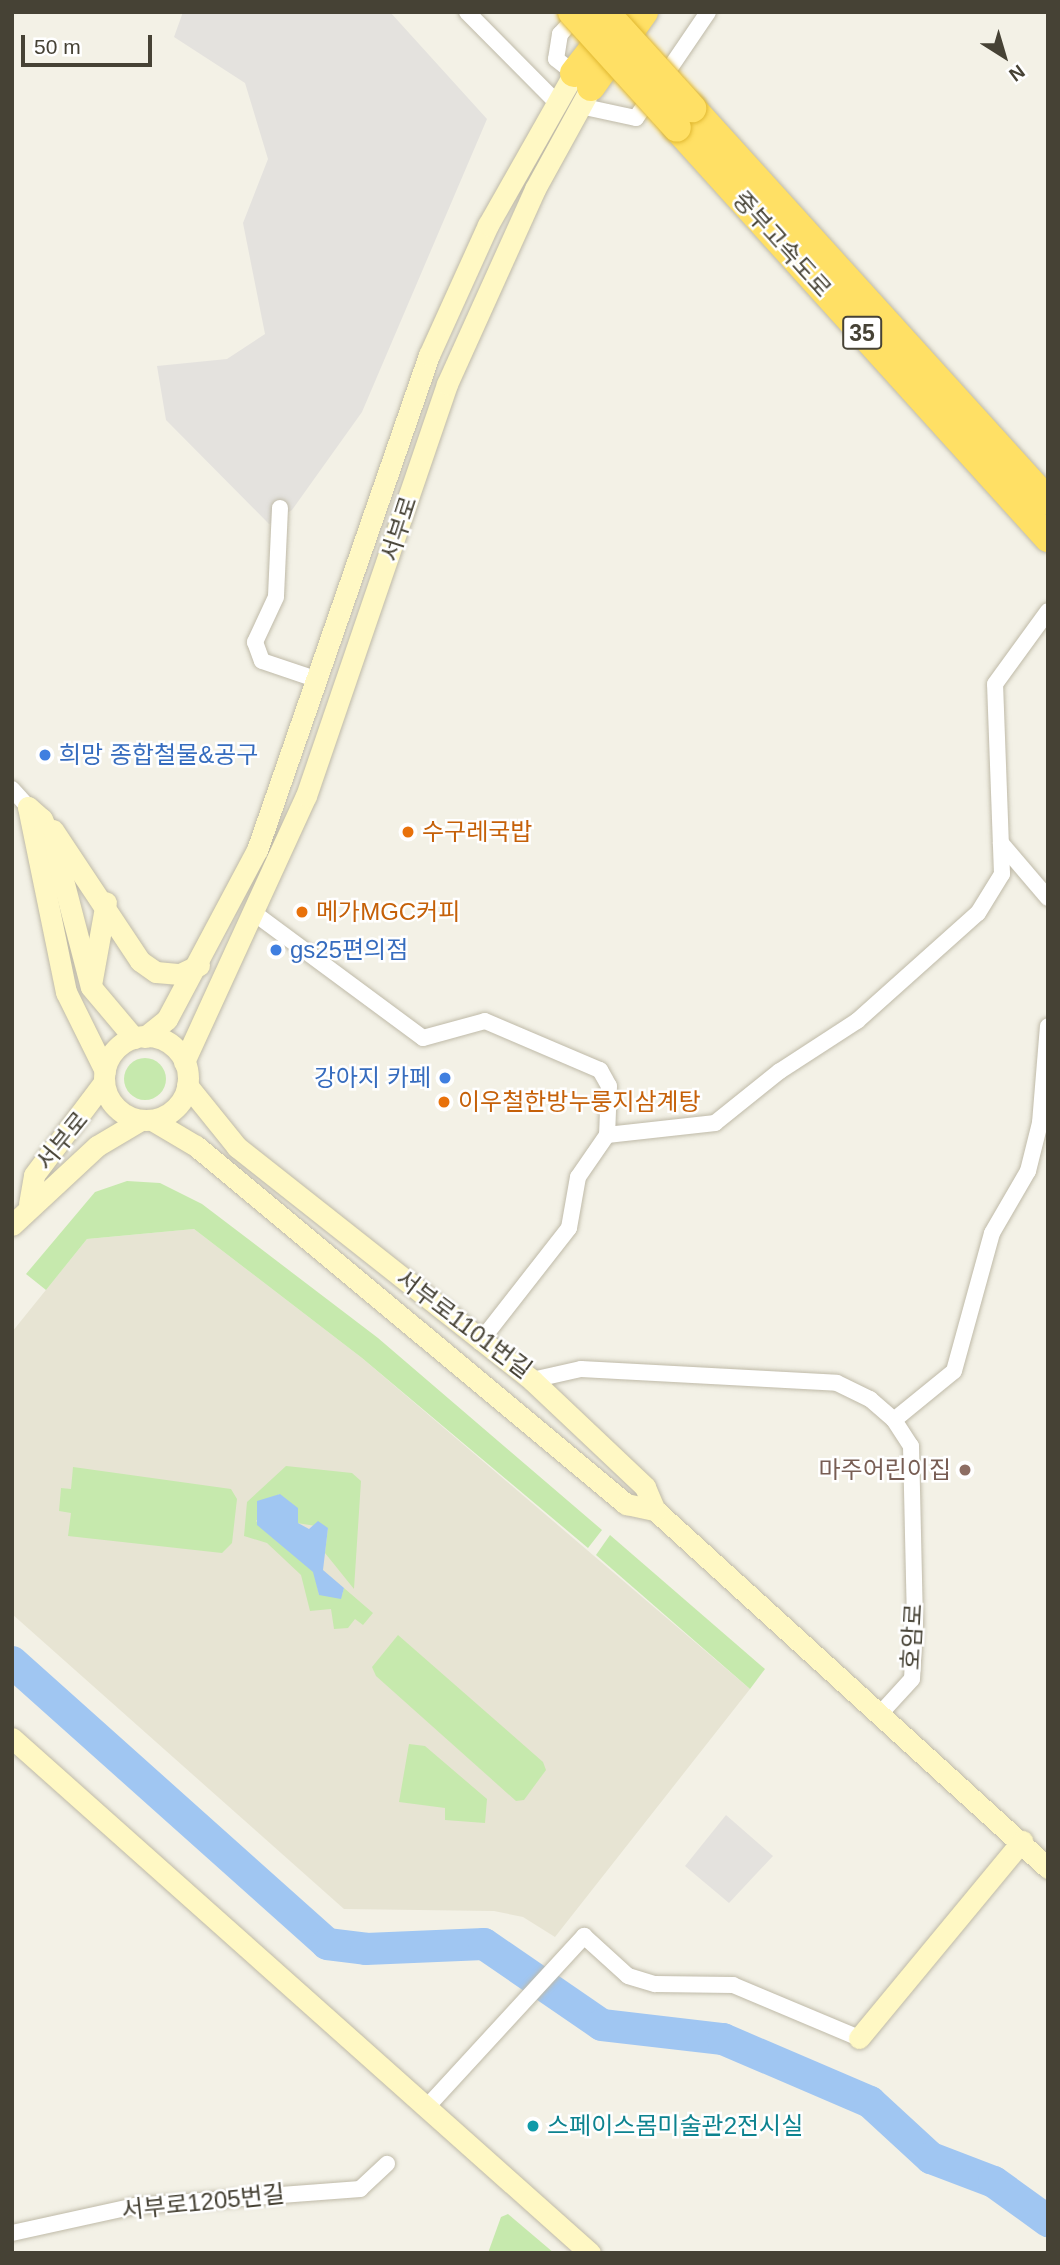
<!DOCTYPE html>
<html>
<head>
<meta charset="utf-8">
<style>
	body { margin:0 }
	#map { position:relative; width:1060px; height:2265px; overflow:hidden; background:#f3f1e6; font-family:Arial,"Noto Sans KR",sans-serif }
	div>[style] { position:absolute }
	.residential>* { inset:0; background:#e7e4d3 }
	.green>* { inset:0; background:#c6e9ad }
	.round { border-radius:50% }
	.parking>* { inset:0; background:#e4e2de }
	.water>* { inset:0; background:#a0c6f2 }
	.river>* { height:32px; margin:-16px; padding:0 16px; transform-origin:16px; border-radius:16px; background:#a0c6f2 }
	.roads { filter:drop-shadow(0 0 2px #bfbaa8) drop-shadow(0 0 2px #bfbaa8) }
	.street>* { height:16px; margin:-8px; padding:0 8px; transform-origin:8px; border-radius:8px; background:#fff }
	.secondary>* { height:21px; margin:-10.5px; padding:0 10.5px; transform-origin:10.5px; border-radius:10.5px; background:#fff8c4 }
	.secondary>.ring { margin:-10.5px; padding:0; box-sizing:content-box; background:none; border:21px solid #fff8c4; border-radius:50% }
	.highway>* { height:28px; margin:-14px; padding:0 14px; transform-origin:14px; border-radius:14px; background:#ffe065 }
	.bridges { filter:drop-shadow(0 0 2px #e1b831) drop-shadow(0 0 2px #e1b831) }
	.highway-bridge>* { height:28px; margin:-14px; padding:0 14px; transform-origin:14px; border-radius:14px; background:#ffe065 }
	.dots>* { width:19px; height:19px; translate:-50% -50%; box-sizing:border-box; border:4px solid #fff; border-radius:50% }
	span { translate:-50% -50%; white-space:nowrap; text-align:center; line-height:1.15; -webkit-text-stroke:5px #fff; paint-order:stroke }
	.shield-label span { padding:2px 5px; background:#fff; border:2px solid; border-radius:5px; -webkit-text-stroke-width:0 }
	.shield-label { font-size:23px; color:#464235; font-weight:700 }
	.street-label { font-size:24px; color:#464235 }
	.shop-label { font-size:24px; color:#366cbe }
	.left { translate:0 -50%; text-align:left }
	.right { translate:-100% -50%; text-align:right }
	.food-label { font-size:24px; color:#c56008 }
	.education-label { font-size:24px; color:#785e54 }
	.culture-label { font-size:24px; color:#0d838f }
	.frame { position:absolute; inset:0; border:14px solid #464235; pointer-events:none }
	.north { position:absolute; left:969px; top:21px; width:70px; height:70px; -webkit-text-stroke:5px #fff; paint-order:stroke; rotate:143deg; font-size:19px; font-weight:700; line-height:28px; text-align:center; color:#464235 }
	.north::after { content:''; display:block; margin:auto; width:24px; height:32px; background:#464235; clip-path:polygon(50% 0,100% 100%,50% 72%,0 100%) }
	.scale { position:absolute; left:21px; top:35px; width:131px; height:32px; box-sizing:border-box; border:4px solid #464235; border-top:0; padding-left:9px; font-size:21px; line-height:24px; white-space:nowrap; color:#464235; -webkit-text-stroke:5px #fff; paint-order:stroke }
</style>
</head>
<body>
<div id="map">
	<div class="residential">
		<i style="clip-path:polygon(194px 1229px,362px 1358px,750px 1689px,555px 1937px,523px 1917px,494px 1911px,344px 1909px,12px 1614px,12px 1332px,87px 1239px)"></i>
	</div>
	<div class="green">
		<i class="round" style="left:124px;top:1058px;width:42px;height:42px"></i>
		<i style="clip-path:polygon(127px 1181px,160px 1183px,202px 1204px,378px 1338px,602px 1530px,588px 1548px,362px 1358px,194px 1229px,87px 1239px,46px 1290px,26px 1274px,95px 1192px)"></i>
		<i style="clip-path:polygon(286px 1466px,352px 1473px,361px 1481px,354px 1589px,325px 1553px,328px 1528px,297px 1523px,297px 1508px,279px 1494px,256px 1521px,314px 1572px,319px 1595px,342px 1595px,344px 1588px,373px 1613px,363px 1625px,355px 1619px,348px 1628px,334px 1629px,331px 1609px,310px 1611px,301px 1575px,267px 1543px,244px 1536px,247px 1502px)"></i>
		<i style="clip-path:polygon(73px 1467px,231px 1489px,237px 1499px,232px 1543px,222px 1553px,68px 1536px,71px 1513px,59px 1511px,61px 1488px,71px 1489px)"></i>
		<i style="clip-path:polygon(610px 1535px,765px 1669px,750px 1689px,596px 1555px)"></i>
		<i style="clip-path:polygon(398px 1635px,543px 1762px,546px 1770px,524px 1800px,516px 1801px,376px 1676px,372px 1667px)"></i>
		<i style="clip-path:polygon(409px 1744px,425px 1746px,487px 1799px,485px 1823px,445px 1820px,445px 1808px,399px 1802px)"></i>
		<i style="clip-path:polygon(508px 2214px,554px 2253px,488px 2253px,501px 2217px)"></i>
	</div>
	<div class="parking">
		<i style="clip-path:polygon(183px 12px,390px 12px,487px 119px,362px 412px,292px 510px,269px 524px,166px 420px,157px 366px,227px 359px,265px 334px,243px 223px,268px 159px,245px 83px,174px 37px)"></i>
		<i style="clip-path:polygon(726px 1815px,773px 1856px,729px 1903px,685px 1866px)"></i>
	</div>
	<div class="water">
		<i style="clip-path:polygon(280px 1494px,298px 1508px,298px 1523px,309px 1529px,318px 1521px,328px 1528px,323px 1570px,344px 1588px,341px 1599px,319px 1595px,313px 1572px,257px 1525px,257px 1501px)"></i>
	</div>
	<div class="river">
		<i style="left:12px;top:1662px;width:423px;rotate:41.8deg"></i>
		<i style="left:327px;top:1944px;width:39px;rotate:7deg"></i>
		<i style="left:366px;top:1949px;width:118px;rotate:-2.4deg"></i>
		<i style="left:484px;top:1944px;width:143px;rotate:34.5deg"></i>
		<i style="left:602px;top:2025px;width:122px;rotate:6.6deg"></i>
		<i style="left:723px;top:2039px;width:160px;rotate:23.2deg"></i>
		<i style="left:870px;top:2102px;width:83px;rotate:42.6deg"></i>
		<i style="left:931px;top:2158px;width:67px;rotate:20.9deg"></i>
		<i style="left:994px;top:2182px;width:67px;rotate:35.8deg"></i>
	</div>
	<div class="roads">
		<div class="street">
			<i style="left:467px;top:12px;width:128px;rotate:45.3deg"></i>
			<i style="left:580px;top:12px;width:30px;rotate:132deg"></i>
			<i style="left:560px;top:34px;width:25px;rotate:99deg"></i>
			<i style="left:556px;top:59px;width:31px;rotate:38deg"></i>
			<i style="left:580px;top:106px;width:57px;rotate:12.1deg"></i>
			<i style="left:636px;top:118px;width:128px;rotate:-55.8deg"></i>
			<i style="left:280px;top:508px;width:89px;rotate:92.6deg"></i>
			<i style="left:276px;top:597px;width:50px;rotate:115deg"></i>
			<i style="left:255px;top:642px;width:20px;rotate:70deg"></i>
			<i style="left:262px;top:661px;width:59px;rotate:18.7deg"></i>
			<i style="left:12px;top:789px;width:24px;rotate:48deg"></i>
			<i style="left:1001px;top:843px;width:72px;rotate:49.5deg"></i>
			<i style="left:254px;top:913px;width:210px;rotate:36.5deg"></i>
			<i style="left:423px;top:1038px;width:64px;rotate:-15.3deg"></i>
			<i style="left:485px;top:1021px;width:125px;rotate:23.1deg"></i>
			<i style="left:600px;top:1070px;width:18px;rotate:61deg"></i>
			<i style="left:609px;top:1086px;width:49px;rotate:92.3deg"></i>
			<i style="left:607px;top:1135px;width:51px;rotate:124.6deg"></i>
			<i style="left:578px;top:1177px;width:52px;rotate:100deg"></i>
			<i style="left:569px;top:1228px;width:145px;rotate:128deg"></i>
			<i style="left:607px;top:1135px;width:109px;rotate:-6.3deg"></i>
			<i style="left:715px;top:1123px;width:83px;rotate:-38.7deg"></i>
			<i style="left:780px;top:1071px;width:92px;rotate:-33deg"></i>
			<i style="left:857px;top:1021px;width:162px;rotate:-41.8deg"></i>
			<i style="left:978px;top:913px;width:46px;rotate:-58.4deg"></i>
			<i style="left:1002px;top:874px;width:190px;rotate:-92.1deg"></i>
			<i style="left:995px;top:684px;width:90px;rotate:-54deg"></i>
			<i style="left:532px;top:1380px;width:50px;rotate:-12.7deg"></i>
			<i style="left:581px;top:1369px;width:256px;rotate:3.1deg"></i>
			<i style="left:837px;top:1383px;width:37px;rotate:26deg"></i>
			<i style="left:870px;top:1399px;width:32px;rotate:41deg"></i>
			<i style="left:894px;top:1420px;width:31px;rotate:57deg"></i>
			<i style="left:911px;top:1446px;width:178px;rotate:88.7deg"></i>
			<i style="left:915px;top:1624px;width:55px;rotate:93.1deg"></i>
			<i style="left:912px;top:1679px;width:47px;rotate:132.4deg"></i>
			<i style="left:894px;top:1420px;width:77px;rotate:-39.2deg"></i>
			<i style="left:954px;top:1371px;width:143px;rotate:-74.6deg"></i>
			<i style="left:992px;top:1233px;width:72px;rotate:-59.9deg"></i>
			<i style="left:1028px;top:1171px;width:49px;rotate:-76deg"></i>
			<i style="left:1040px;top:1123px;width:97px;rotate:-85.3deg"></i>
			<i style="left:426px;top:2108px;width:234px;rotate:-47.4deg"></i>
			<i style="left:584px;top:1936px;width:59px;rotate:42.3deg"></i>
			<i style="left:628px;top:1976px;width:28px;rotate:17deg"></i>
			<i style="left:655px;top:1984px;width:78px;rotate:0.7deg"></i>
			<i style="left:733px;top:1985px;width:137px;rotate:22.8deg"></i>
			<i style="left:12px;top:2233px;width:126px;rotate:-12.4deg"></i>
			<i style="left:135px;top:2206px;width:226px;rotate:-4.3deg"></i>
			<i style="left:360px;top:2189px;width:37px;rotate:-43deg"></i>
		</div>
		<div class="secondary">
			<i style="left:28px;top:807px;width:189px;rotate:78.4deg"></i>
			<i style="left:66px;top:992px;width:88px;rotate:63.7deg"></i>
			<i style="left:28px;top:807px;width:18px;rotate:41deg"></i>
			<i style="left:42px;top:819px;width:37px;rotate:68deg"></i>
			<i style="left:56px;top:853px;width:138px;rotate:75.4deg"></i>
			<i style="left:91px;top:987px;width:67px;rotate:49.9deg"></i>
			<i style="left:53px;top:830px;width:157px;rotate:56.4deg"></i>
			<i style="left:140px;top:961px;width:19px;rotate:35deg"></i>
			<i style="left:156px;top:972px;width:24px;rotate:5deg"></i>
			<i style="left:180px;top:974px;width:21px;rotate:-25deg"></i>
			<i style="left:91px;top:985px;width:84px;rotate:-79.8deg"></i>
			<i class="ring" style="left:104px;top:1036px;width:63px;height:63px"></i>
			<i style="left:145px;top:1037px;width:28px;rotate:-39deg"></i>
			<i style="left:167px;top:1019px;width:191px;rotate:-62deg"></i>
			<i style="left:257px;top:850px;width:524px;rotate:-70.84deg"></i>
			<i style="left:429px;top:355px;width:143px;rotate:-65.6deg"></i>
			<i style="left:488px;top:225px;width:175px;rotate:-60.5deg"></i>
			<i style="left:184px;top:1062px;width:293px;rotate:-65.4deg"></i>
			<i style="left:306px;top:796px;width:435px;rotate:-71.1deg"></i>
			<i style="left:447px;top:384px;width:214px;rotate:-65.7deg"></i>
			<i style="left:535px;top:189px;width:116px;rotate:-61.2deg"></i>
			<i style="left:187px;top:1085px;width:80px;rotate:51.1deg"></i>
			<i style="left:237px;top:1147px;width:376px;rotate:38.3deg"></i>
			<i style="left:532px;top:1380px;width:156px;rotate:43.4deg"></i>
			<i style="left:645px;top:1487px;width:25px;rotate:67deg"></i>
			<i style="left:655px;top:1510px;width:532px;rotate:42.33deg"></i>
			<i style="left:152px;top:1120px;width:51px;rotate:30.6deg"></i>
			<i style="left:196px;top:1146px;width:560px;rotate:39.78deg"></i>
			<i style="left:626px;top:1504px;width:30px;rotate:12deg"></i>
			<i style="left:29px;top:1204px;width:29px;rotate:-80deg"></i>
			<i style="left:34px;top:1175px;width:116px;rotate:-53deg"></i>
			<i style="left:12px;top:1225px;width:116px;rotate:-42.9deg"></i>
			<i style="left:97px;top:1146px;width:51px;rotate:-30.6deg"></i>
			<i style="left:12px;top:1738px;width:774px;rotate:41.7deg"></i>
			<i style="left:859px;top:2038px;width:256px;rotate:-50.4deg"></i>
		</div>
		<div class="highway">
			<i style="left:574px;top:73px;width:63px;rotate:-52deg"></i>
			<i style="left:591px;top:87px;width:92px;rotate:-54.8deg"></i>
			<i style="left:692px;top:108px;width:530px;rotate:47.83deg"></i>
			<i style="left:677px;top:128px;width:553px;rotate:47.86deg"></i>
		</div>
	</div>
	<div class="bridges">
		<div class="highway-bridge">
			<i style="left:572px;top:12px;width:156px;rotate:47.8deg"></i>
			<i style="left:605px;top:12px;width:130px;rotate:47.8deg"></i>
		</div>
	</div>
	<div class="dots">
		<i style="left:45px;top:755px;background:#3f7fe0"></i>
		<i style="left:408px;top:832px;background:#e8710a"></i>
		<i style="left:302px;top:912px;background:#e8710a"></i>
		<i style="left:276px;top:950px;background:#3f7fe0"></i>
		<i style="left:445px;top:1078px;background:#3f7fe0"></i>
		<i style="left:444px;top:1102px;background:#e8710a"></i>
		<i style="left:965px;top:1470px;background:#8d6e63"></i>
		<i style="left:533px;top:2126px;background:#0f9aa8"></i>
	</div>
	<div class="shield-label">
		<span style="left:862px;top:333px">35</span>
	</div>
	<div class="street-label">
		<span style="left:782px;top:244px;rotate:48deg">중부고속도로</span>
		<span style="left:399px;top:529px;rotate:-72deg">서부로</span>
		<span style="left:62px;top:1141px;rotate:-51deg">서부로</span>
		<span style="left:464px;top:1324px;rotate:37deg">서부로1101번길</span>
		<span style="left:912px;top:1637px;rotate:-87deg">호암로</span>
		<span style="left:203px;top:2202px;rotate:-6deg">서부로1205번길</span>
	</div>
	<div class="shop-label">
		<span class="left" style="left:59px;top:755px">희망 종합철물&amp;공구</span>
		<span class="left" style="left:290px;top:950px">gs25편의점</span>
		<span class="right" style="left:431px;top:1078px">강아지 카페</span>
	</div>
	<div class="food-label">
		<span class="left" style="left:422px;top:832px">수구레국밥</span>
		<span class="left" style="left:316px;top:912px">메가MGC커피</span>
		<span class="left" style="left:458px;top:1102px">이우철한방누룽지삼계탕</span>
	</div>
	<div class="education-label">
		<span class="right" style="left:951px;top:1470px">마주어린이집</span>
	</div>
	<div class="culture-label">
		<span class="left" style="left:547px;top:2126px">스페이스몸미술관2전시실</span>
	</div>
	<div class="frame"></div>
	<div class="north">N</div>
	<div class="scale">50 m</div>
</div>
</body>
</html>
